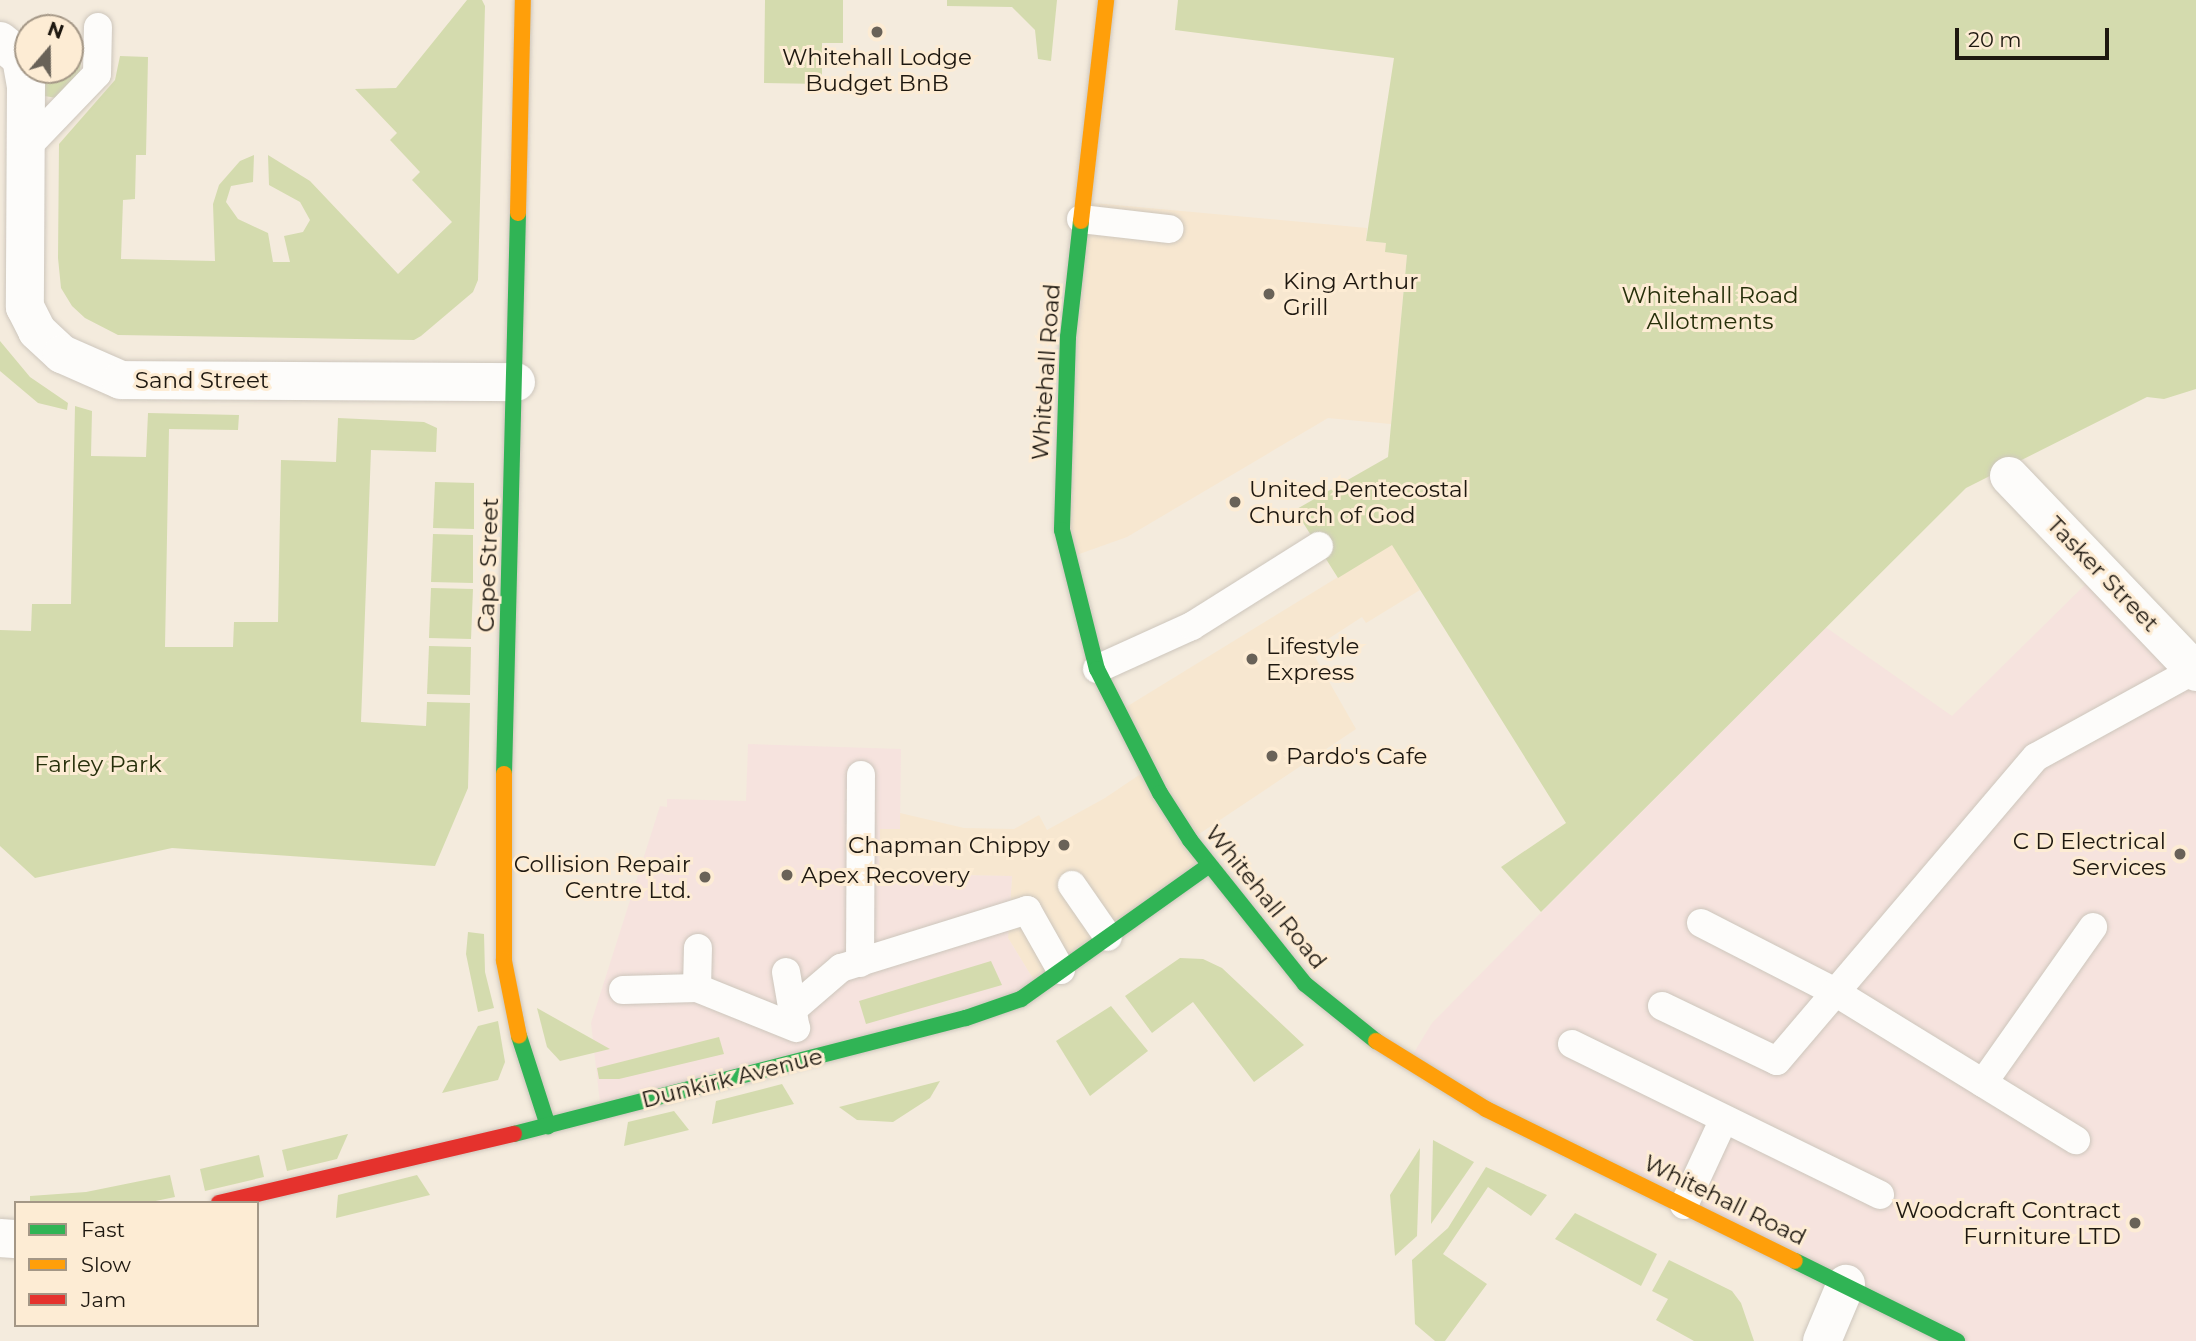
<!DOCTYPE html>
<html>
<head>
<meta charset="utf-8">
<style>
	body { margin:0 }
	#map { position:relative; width:2196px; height:1341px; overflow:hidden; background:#f4ebdd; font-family:Montserrat,sans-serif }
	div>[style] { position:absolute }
	.built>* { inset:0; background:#f7e7d0 }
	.industrial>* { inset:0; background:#f6e3de }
	.green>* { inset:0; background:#d4dbae }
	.roads { filter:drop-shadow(0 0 2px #cdc6bc) drop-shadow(0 0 2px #cdc6bc) }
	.lane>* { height:28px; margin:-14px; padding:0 14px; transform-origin:14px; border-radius:14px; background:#fdfcfa }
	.street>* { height:38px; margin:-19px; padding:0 19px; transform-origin:19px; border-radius:19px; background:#fdfcfa }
	.fast>* { height:16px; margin:-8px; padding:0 8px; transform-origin:8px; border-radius:8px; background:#30b455 }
	.slow>* { height:16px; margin:-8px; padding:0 8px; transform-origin:8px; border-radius:8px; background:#ff9f0a }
	.jam>* { height:16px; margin:-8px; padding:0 8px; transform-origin:8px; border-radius:8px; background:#e5322d }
	.dots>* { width:19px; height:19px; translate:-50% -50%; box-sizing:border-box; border:4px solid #fdecd4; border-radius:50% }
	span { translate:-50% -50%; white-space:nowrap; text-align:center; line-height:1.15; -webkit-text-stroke:6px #fdecd4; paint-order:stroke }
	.poi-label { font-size:23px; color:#1e1810 }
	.left { translate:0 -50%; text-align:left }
	.right { translate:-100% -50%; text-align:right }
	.park-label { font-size:23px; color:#262f0a }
	.street-label { font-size:23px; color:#1e1810 }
	.legend { position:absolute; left:14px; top:1201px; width:245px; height:126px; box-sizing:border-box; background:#fdecd4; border:2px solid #a49786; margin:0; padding:9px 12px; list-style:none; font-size:21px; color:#1e1810 }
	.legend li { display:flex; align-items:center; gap:14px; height:35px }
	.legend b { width:35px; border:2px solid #a49786 }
	.north { position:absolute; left:14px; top:14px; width:70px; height:70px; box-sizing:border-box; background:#fdecd4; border:2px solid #a49786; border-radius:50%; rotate:20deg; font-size:19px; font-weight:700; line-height:28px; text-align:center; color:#1e1810 }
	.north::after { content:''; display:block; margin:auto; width:24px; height:32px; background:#696258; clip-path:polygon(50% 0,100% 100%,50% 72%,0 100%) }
	.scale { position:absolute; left:1955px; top:28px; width:154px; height:32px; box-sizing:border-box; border:4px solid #1e1810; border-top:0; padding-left:9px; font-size:21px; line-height:24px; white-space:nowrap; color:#1e1810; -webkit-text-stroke:5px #fdecd4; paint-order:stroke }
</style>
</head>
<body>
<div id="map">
	<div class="built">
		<i style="clip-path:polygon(1083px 202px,1367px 228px,1366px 241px,1386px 243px,1386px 252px,1407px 255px,1391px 424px,1328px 418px,1127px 537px,1068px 558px)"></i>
		<i style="clip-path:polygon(1392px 544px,1420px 590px,1366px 623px,1362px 617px,1311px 650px,1356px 729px,1190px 840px,1207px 867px,1038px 987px,1008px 938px,1012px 876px,879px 874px,880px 829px,900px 829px,900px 813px,964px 828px,1014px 829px,1039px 815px,1047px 830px,1105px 798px,1148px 769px,1118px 712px)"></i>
	</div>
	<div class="industrial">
		<i style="clip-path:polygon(2100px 570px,2196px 672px,2196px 1341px,1957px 1341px,1407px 1064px,1432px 1023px,1824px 626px,1952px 716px)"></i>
		<i style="clip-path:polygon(748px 744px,901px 749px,900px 829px,880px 829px,879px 874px,1012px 876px,1008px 938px,1038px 987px,601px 1112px,591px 1023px,660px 806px,667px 807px,667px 799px,746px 801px)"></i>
	</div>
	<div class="green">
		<i style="clip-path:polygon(467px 0,482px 0,485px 6px,478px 280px,473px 292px,421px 336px,414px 340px,118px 335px,85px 318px,72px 306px,61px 288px,58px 258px,59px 144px,115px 80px,120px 56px,148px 57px,146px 155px,136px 155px,135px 199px,123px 200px,121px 259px,215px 261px,213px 204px,219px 185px,240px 161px,254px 155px,253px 182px,231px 186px,226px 202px,238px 219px,268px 233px,273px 262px,290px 262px,284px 236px,303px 232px,310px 220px,300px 202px,269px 185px,268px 155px,310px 181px,398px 274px,452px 222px,412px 180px,420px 172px,390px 140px,397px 133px,355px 89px,396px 88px)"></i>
		<i style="clip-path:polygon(765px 0,843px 0,843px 43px,822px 43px,822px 84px,764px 83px)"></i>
		<i style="clip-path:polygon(947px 0,1057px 0,1051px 61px,1038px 59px,1035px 30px,1012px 7px,947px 6px)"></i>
		<i style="clip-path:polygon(1178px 0,2196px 0,2196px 389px,2164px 399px,2147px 397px,1966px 488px,1541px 912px,1501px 867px,1566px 823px,1392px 545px,1338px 578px,1295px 510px,1388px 457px,1407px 255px,1385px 252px,1386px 243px,1366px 241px,1394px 58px,1175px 30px)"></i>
		<i style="clip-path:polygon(70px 61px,81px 62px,79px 80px,57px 98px,44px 96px,45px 70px,70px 70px)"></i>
		<i style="clip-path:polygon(0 341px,30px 377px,68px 403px,67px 410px,38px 403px,0 371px)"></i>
		<i style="clip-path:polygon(75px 406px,92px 411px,91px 456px,146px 457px,148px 413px,239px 415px,238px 430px,169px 429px,165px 647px,233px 647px,234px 622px,278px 622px,281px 460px,336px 462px,338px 418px,424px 422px,437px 428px,436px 452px,371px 450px,361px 722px,426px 726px,427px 702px,470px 703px,468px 788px,435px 866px,172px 848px,35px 878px,0 846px,0 630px,31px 631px,32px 604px,71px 604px)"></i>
		<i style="clip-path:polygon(435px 482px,474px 483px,474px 529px,433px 528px)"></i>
		<i style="clip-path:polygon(433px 534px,473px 535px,473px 583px,431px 582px)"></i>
		<i style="clip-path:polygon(431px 588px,473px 589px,471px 639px,429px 638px)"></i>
		<i style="clip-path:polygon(429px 646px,471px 647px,470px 695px,427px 694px)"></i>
		<i style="clip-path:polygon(468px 932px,484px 934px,485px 972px,494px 1008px,478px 1012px,466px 954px)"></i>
		<i style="clip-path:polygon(1180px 958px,1203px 959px,1222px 968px,1304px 1045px,1254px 1082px,1193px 1002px,1152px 1033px,1125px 996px)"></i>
		<i style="clip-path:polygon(991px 961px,1002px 985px,866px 1024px,859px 1001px)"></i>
		<i style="clip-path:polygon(1111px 1006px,1148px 1051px,1090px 1096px,1056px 1041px)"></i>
		<i style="clip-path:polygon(537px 1008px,610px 1049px,560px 1061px,547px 1047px)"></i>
		<i style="clip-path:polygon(498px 1021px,505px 1062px,498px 1080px,442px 1093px,478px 1026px)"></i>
		<i style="clip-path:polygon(719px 1037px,724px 1054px,619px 1079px,599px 1079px,597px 1068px)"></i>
		<i style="clip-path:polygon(940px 1081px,930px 1098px,893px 1122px,857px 1120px,839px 1107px)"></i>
		<i style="clip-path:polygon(782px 1084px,794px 1104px,712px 1124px,716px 1101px)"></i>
		<i style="clip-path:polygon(674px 1111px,689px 1130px,624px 1146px,628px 1122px)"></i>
		<i style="clip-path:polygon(348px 1134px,337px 1159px,287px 1171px,282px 1150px)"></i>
		<i style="clip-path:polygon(1433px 1140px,1474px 1162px,1431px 1224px)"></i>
		<i style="clip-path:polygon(1420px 1148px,1417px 1236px,1395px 1256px,1390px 1195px)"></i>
		<i style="clip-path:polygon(259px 1155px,264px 1177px,205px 1191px,200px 1169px)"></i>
		<i style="clip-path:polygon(1486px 1167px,1547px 1195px,1531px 1216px,1488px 1187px,1443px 1254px,1487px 1284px,1445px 1341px,1435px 1341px,1415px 1324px,1412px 1260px,1448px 1228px)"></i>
		<i style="clip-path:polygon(170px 1175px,175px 1197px,146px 1203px,30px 1203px,30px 1196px,86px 1192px)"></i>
		<i style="clip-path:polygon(417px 1175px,430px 1195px,336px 1218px,338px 1195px)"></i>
		<i style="clip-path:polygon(1575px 1213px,1657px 1254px,1641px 1286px,1555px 1239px)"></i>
		<i style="clip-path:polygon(1669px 1260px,1732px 1291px,1741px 1303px,1754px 1341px,1694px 1341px,1656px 1320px,1668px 1299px,1652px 1291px)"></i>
	</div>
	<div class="roads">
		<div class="lane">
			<i style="left:24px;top:150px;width:105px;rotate:-46.2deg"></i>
			<i style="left:97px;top:74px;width:47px;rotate:-88.8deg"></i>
			<i style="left:1081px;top:219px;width:89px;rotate:6.5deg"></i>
			<i style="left:1097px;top:669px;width:104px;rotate:-24.4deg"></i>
			<i style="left:1192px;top:626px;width:150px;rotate:-32.2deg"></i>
			<i style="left:1072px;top:885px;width:63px;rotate:55.3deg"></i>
			<i style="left:1701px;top:923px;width:151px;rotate:27.2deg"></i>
			<i style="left:1835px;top:992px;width:283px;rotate:31.6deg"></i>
			<i style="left:860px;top:963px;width:188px;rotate:-89.7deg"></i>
			<i style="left:786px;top:972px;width:53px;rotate:80.2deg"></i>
			<i style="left:697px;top:988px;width:40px;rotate:-88.6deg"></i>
			<i style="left:623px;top:990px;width:74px;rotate:-1.5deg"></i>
			<i style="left:697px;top:988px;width:107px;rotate:22deg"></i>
			<i style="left:1662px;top:1006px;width:127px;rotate:25.6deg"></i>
			<i style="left:1777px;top:1061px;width:399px;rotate:-49.6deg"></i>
			<i style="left:2036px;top:757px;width:180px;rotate:-28.8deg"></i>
			<i style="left:792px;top:1010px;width:65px;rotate:-40.6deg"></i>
			<i style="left:841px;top:968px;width:195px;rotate:-17.3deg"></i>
			<i style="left:1027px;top:910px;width:69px;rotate:60.5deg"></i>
			<i style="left:1572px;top:1044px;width:343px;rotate:26.1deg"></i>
			<i style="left:1983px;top:1083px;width:191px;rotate:-54.8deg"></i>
			<i style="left:1684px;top:1205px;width:93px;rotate:-65.1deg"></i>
		</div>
		<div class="street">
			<i style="left:0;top:41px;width:27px;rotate:39deg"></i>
			<i style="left:21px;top:58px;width:27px;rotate:80deg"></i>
			<i style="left:26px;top:85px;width:222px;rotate:90.3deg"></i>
			<i style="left:25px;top:307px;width:27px;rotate:63deg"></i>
			<i style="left:37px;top:331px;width:34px;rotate:43deg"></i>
			<i style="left:62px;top:354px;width:64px;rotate:23.8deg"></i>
			<i style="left:121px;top:380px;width:395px;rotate:0.3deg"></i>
			<i style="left:2009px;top:476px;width:271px;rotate:46.3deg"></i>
			<i style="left:0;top:1238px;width:16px;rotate:4deg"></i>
			<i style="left:1822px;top:1341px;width:62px;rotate:-67.2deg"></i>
		</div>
		<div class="fast">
			<i style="left:1081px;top:221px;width:117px;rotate:96.4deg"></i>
			<i style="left:1068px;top:337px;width:193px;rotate:91.8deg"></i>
			<i style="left:1062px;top:530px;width:143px;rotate:75.9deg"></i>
			<i style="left:1097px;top:669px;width:139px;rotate:63.1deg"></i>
			<i style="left:1160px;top:793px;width:56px;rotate:57.4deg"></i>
			<i style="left:1190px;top:840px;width:184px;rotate:51.4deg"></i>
			<i style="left:1305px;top:984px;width:91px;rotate:38.8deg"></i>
			<i style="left:504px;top:774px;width:561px;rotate:-88.57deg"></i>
			<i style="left:519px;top:1036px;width:95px;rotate:72.1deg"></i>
			<i style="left:514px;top:1134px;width:467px;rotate:-14.4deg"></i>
			<i style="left:966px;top:1018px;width:58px;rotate:-19.1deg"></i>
			<i style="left:1021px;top:999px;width:228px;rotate:-35.4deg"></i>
			<i style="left:1795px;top:1261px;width:181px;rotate:26.3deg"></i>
		</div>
		<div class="slow">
			<i style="left:518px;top:213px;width:213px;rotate:-88.7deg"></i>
			<i style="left:1081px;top:221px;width:222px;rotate:-83.5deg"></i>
			<i style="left:504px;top:774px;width:187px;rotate:90deg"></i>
			<i style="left:504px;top:961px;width:76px;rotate:78.7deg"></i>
			<i style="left:1376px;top:1041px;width:129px;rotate:31.7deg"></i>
			<i style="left:1486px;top:1109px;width:344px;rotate:26.2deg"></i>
		</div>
		<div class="jam">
			<i style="left:219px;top:1203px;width:303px;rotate:-13.2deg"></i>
		</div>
	</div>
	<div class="dots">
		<i style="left:877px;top:32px;background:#696258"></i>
		<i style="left:1269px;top:294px;background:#696258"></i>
		<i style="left:1235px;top:502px;background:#696258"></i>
		<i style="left:1252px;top:659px;background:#696258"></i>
		<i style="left:1272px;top:756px;background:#696258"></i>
		<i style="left:1064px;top:845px;background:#696258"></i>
		<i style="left:2180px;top:854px;background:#696258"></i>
		<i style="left:787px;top:875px;background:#696258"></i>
		<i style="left:705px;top:877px;background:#696258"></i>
		<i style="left:2135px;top:1223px;background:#696258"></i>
	</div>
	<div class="poi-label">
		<span style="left:877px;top:70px">Whitehall Lodge<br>Budget BnB</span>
		<span class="left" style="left:1283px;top:294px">King Arthur<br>Grill</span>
		<span class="left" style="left:1249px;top:502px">United Pentecostal<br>Church of God</span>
		<span class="left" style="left:1266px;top:659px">Lifestyle<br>Express</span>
		<span class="left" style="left:1286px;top:756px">Pardo's Cafe</span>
		<span class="right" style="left:2166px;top:854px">C D Electrical<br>Services</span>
		<span class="right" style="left:1050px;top:845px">Chapman Chippy</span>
		<span class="right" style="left:691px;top:877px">Collision Repair<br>Centre Ltd.</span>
		<span class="left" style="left:801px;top:875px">Apex Recovery</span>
		<span class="right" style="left:2121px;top:1223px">Woodcraft Contract<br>Furniture LTD</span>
	</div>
	<div class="park-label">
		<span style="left:1710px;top:308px">Whitehall Road<br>Allotments</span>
		<span style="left:98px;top:764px">Farley Park</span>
	</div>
	<div class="street-label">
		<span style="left:1046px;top:372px;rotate:-86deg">Whitehall Road</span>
		<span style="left:202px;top:380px">Sand Street</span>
		<span style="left:488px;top:565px;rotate:-88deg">Cape Street</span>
		<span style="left:2103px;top:574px;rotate:46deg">Tasker Street</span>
		<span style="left:1266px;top:897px;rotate:51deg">Whitehall Road</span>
		<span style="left:732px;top:1078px;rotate:-14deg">Dunkirk Avenue</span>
		<span style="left:1725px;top:1200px;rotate:26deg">Whitehall Road</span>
	</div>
	<ul class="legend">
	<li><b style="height:9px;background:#30b455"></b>Fast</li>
	<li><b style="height:9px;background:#ff9f0a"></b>Slow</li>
	<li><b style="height:9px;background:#e5322d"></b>Jam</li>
	</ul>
	<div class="north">N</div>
	<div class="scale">20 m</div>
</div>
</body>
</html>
